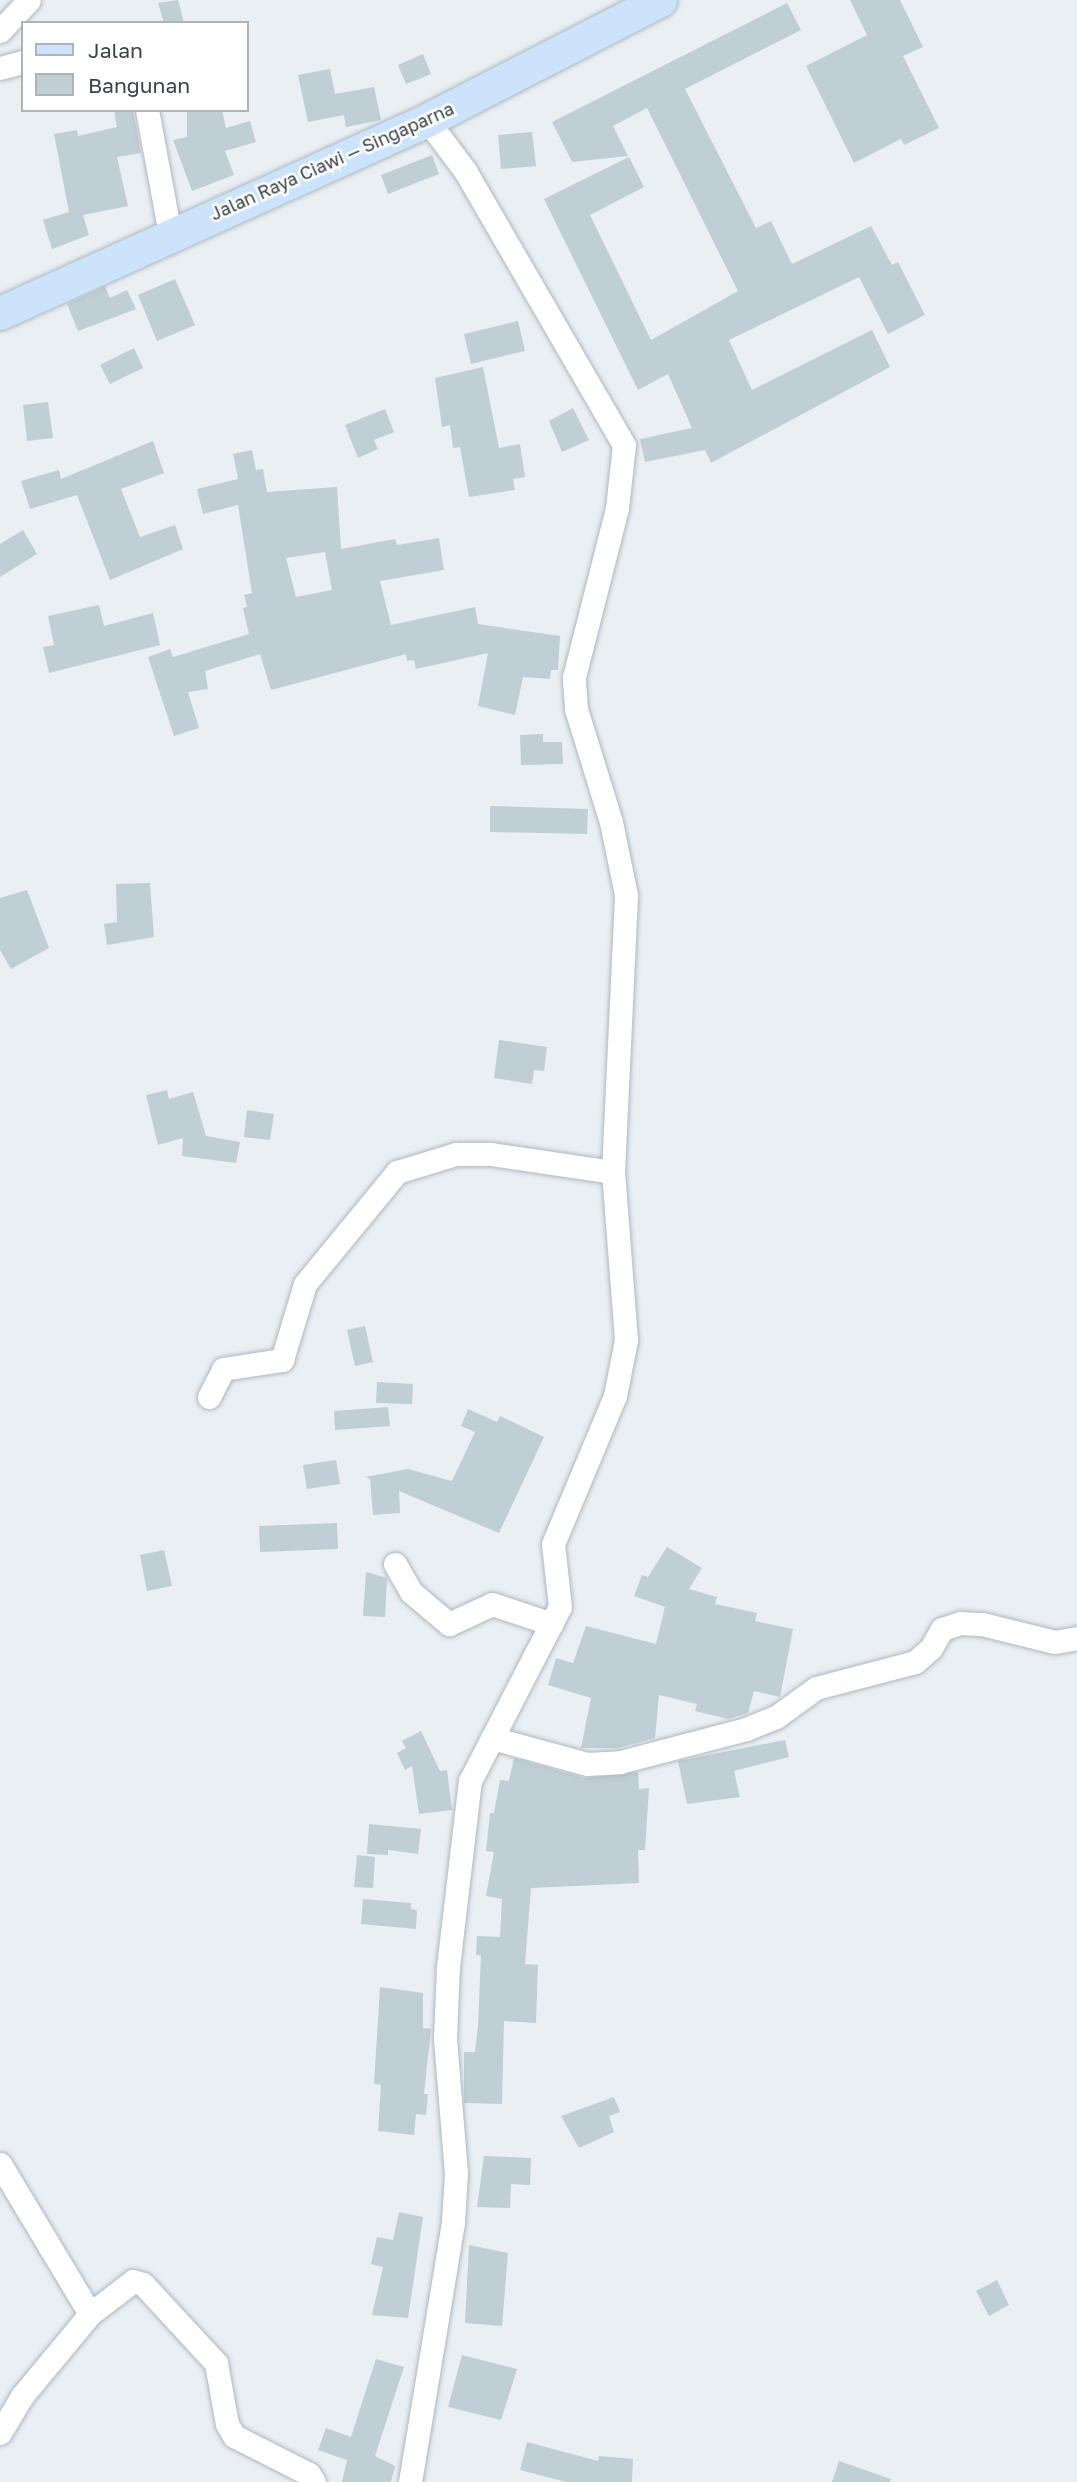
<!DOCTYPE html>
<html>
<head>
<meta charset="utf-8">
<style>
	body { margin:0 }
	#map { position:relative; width:1077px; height:2482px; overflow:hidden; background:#eaeff4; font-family:"Golos Text",sans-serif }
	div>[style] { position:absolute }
	.building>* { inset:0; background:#c0ced5 }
	.roads { filter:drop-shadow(0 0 2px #adb8bf) drop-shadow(0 0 2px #adb8bf) }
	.street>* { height:23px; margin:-11.5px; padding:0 11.5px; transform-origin:11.5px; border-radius:11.5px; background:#fff }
	.secondary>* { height:33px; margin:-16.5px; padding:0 16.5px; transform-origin:16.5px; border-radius:16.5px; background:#cce4fb }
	span { translate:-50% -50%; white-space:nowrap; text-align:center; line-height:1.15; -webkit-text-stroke:5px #fff; paint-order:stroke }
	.street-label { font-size:18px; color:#384247 }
	.legend { position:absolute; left:21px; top:21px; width:228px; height:91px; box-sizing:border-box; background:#fff; border:2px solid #afb3b5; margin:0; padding:9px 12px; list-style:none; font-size:21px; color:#384247 }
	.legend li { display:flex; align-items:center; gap:14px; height:35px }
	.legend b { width:35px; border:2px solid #afb3b5 }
</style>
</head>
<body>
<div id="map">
	<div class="building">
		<i style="clip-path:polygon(178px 0,184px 23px,164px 23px,158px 3px)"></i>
		<i style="clip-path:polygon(850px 0,900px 0,923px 47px,903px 56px,939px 128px,904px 145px,901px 139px,854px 163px,806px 66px,867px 35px)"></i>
		<i style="clip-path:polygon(787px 3px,801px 30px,685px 89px,756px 228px,771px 221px,792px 264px,871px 226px,892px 265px,898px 262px,925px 315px,888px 334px,859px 277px,729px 340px,752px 390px,872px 330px,890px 367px,711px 463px,705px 450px,645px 462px,640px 439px,692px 428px,668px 374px,638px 390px,544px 199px,629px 157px,644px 187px,590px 215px,651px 340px,738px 291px,647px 108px,613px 126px,628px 156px,572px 162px,552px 122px)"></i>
		<i style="clip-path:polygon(423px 54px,431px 74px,406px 84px,398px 65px)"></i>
		<i style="clip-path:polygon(330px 69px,335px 94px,374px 87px,381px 120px,346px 127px,344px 115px,308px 122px,298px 75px)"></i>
		<i style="clip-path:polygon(114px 110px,133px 110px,141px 153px,117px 157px,128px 206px,83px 215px,89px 235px,52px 249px,43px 220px,69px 212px,54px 134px,77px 130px,78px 136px,117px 127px)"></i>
		<i style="clip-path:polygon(187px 110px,222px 110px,226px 128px,250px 121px,256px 142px,225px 151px,234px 175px,192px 191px,173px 140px,187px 137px)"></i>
		<i style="clip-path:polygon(532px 132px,536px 166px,501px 169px,498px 135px)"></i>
		<i style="clip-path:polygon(432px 155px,439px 174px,388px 194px,381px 175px)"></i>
		<i style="clip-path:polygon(175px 279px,195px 325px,157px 341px,138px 295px)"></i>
		<i style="clip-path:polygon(105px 286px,110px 298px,127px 290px,136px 309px,78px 331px,67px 304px)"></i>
		<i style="clip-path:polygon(518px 321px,525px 351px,471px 364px,464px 334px)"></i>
		<i style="clip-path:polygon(134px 348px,143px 368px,110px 384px,100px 365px)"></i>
		<i style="clip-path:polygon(483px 367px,499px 448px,520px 444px,525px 477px,513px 479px,515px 490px,469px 497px,460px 447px,453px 448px,450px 425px,442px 427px,435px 378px)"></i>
		<i style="clip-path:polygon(48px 402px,53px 438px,27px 441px,23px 405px)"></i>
		<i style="clip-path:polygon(573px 408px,589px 440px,562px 452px,549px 421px)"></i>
		<i style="clip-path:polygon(385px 409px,394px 432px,374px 440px,378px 449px,358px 458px,345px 425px)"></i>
		<i style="clip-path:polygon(153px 441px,164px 473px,121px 489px,140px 537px,175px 525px,183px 549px,110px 580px,77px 495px,30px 509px,21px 481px,59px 470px,61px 479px)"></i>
		<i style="clip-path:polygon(evenodd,252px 450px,256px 470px,263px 469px,267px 492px,337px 487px,341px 549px,395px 539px,397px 545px,439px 538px,444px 570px,380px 581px,391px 625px,475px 607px,478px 624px,560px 636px,558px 670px,551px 670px,550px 679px,523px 677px,515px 715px,478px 706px,488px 653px,416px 669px,414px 660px,407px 661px,406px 654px,271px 690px,260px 654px,205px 671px,208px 689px,188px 692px,199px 728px,174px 736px,148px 657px,170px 649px,173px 657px,249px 634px,243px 608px,247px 607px,244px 595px,252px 593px,238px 505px,203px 514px,197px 489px,238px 479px,233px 454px,252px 450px,325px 552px,332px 590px,296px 597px,286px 558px,325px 552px)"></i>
		<i style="clip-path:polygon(23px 530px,37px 554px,0 577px,0 544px)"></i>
		<i style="clip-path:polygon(99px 605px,104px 626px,153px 613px,160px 645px,49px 673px,43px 647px,54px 645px,48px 616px)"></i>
		<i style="clip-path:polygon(543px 734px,543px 742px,562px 742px,563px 764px,521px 765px,520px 735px)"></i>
		<i style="clip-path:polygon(490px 806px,588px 809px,587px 834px,490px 832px)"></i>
		<i style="clip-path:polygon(150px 883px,154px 937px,107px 945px,104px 924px,117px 922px,116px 884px)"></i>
		<i style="clip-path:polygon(27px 890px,49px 948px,11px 969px,0 950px,0 898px)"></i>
		<i style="clip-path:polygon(499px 1040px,547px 1047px,544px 1071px,534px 1070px,532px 1084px,494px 1078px)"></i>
		<i style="clip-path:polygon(167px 1090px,169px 1099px,193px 1092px,206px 1136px,240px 1142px,236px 1163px,182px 1156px,183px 1138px,158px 1145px,146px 1095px)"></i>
		<i style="clip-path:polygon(247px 1110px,274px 1114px,270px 1140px,244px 1137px)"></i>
		<i style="clip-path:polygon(365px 1326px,373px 1362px,355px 1366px,347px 1330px)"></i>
		<i style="clip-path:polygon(377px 1382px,413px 1384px,412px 1404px,376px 1403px)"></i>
		<i style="clip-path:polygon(388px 1407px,390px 1426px,335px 1430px,334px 1411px)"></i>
		<i style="clip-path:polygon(468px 1409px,497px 1422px,500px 1416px,544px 1437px,499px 1533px,399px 1491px,400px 1513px,373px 1515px,370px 1479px,365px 1477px,408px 1469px,452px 1481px,475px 1432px,461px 1426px)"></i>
		<i style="clip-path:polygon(336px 1460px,340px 1484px,307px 1489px,303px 1465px)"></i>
		<i style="clip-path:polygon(337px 1523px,338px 1549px,260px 1552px,259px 1526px)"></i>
		<i style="clip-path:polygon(667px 1547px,702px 1568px,689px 1589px,717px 1597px,715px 1604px,757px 1613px,755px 1621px,793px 1629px,780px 1697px,754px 1691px,748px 1713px,728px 1719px,695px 1711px,697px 1704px,659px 1695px,655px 1738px,618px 1748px,581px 1748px,591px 1698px,548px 1685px,556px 1658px,573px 1663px,586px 1626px,656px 1644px,665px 1607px,634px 1596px,642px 1575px,648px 1577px)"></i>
		<i style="clip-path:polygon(164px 1550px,172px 1586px,147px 1591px,140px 1555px)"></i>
		<i style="clip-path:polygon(366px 1572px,387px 1578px,385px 1617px,363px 1616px)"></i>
		<i style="clip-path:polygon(421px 1731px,440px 1771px,447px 1770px,452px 1810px,419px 1814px,412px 1766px,405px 1770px,397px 1753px,406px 1748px,402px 1741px)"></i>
		<i style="clip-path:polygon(785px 1740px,789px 1757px,734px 1771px,740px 1797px,687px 1804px,678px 1761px)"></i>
		<i style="clip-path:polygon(514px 1758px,584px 1778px,638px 1772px,639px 1789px,649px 1788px,645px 1850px,638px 1850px,639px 1883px,531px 1888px,525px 1964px,538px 1965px,536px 2023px,504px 2021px,502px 2104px,464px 2103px,464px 2052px,475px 2052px,478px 2026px,481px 1955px,476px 1955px,477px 1936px,500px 1937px,502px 1899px,486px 1896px,494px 1852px,486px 1851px,490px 1813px,494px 1813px,500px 1780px,509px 1781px)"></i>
		<i style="clip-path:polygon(369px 1824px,421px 1829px,418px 1854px,388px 1850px,388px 1855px,367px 1854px)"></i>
		<i style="clip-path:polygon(357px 1855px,375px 1857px,373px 1888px,354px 1887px)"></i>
		<i style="clip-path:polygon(363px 1899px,411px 1903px,411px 1909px,417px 1910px,416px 1929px,361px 1924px)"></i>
		<i style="clip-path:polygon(380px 1987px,423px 1993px,423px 2028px,431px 2029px,424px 2094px,428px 2094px,426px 2115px,416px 2114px,414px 2135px,378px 2131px,381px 2085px,374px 2084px)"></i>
		<i style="clip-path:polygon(614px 2097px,620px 2112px,609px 2116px,614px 2132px,579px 2148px,561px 2116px)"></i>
		<i style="clip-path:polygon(484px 2156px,531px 2158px,530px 2185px,511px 2184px,510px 2208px,477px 2207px)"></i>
		<i style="clip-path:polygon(399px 2212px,423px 2217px,408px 2318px,372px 2315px,383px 2267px,371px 2264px,377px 2237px,393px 2240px)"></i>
		<i style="clip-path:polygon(469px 2245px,508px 2253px,502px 2326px,465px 2323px)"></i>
		<i style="clip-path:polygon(997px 2280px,1009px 2305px,989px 2316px,976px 2291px)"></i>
		<i style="clip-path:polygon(462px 2355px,517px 2369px,501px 2420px,448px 2407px)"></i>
		<i style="clip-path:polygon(376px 2359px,404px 2367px,375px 2456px,395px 2466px,391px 2482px,342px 2482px,347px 2460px,318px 2450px,326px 2428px,351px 2437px)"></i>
		<i style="clip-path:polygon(527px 2442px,598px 2461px,599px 2456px,633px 2459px,632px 2482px,566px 2482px,520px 2470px)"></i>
		<i style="clip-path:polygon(839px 2461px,891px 2479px,890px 2482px,832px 2482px)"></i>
	</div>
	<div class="roads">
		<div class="street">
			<i style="left:0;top:31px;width:42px;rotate:-46.9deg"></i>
			<i style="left:0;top:68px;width:24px;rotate:-15deg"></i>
			<i style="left:147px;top:110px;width:126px;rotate:79.5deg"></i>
			<i style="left:209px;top:1397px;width:31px;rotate:-63deg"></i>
			<i style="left:223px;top:1369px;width:60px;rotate:-8.7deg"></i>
			<i style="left:282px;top:1360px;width:79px;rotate:-73.2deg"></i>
			<i style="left:305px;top:1284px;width:145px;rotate:-50.6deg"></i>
			<i style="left:397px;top:1172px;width:62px;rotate:-17deg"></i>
			<i style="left:456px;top:1154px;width:35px"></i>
			<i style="left:491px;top:1154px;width:123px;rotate:8.4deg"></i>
			<i style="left:395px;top:1564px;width:32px;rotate:60deg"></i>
			<i style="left:411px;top:1592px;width:50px;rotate:40.1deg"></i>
			<i style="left:449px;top:1624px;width:47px;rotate:-24.9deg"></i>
			<i style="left:492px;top:1604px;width:63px;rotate:18.4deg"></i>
			<i style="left:492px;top:1738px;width:98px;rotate:15.3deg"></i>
			<i style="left:587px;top:1764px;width:33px;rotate:-3deg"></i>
			<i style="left:620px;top:1762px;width:130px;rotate:-14.7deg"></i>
			<i style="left:746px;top:1729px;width:32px;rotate:-22deg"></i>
			<i style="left:776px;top:1717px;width:49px;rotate:-35.9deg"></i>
			<i style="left:816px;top:1688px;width:102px;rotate:-14.7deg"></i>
			<i style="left:915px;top:1662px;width:21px;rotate:-41deg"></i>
			<i style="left:931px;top:1648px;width:22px;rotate:-60deg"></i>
			<i style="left:942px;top:1629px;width:19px;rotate:-18deg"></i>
			<i style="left:960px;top:1623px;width:22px;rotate:3deg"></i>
			<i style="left:982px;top:1624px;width:75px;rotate:13.9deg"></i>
			<i style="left:1055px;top:1642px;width:22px;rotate:-10deg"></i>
			<i style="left:0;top:2164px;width:175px;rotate:59deg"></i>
			<i style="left:90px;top:2314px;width:54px;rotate:-37.5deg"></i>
			<i style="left:133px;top:2281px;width:10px;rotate:17deg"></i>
			<i style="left:143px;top:2284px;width:108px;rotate:47.3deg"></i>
			<i style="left:216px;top:2363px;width:62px;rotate:79.8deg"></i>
			<i style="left:227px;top:2424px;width:14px;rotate:60deg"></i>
			<i style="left:234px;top:2436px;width:84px;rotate:26.9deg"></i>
			<i style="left:309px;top:2474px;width:9px;rotate:58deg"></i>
			<i style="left:0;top:2433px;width:43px;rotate:-59.3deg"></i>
			<i style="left:22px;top:2396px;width:107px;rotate:-50.3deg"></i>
			<i style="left:410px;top:2482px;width:264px;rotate:-80.6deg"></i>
			<i style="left:453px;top:2222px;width:49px;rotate:-86.5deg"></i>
			<i style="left:456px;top:2173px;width:135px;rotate:-94.7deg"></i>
			<i style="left:445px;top:2038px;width:71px;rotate:-87.6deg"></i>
			<i style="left:448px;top:1967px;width:187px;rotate:-83.3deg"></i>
			<i style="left:470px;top:1781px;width:196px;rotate:-62.7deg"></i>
			<i style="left:560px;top:1607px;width:63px;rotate:-96.3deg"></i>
			<i style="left:553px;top:1544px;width:160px;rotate:-67.3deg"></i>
			<i style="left:615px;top:1396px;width:57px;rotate:-78.9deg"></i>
			<i style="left:626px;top:1340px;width:169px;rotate:-94.4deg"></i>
			<i style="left:613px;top:1172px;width:277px;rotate:-87.3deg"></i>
			<i style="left:626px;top:895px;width:75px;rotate:-101.6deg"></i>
			<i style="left:611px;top:822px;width:118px;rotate:-107.2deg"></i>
			<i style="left:576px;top:709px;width:32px;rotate:-94deg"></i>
			<i style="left:574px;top:677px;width:174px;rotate:-75.7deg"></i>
			<i style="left:617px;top:508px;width:63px;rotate:-83.7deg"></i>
			<i style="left:624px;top:445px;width:315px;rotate:-120.1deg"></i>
			<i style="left:466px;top:172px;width:65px;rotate:-126.9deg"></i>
		</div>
		<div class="secondary">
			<i style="left:0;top:313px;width:469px;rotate:-24.3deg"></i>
			<i style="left:427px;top:120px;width:262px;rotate:-27.2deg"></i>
		</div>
	</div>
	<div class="street-label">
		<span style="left:332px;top:161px;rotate:-24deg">Jalan Raya Ciawi — Singaparna</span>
	</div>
	<ul class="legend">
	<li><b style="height:9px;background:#cce4fb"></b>Jalan</li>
	<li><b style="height:19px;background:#c0ced5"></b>Bangunan</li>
	</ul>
</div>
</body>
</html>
